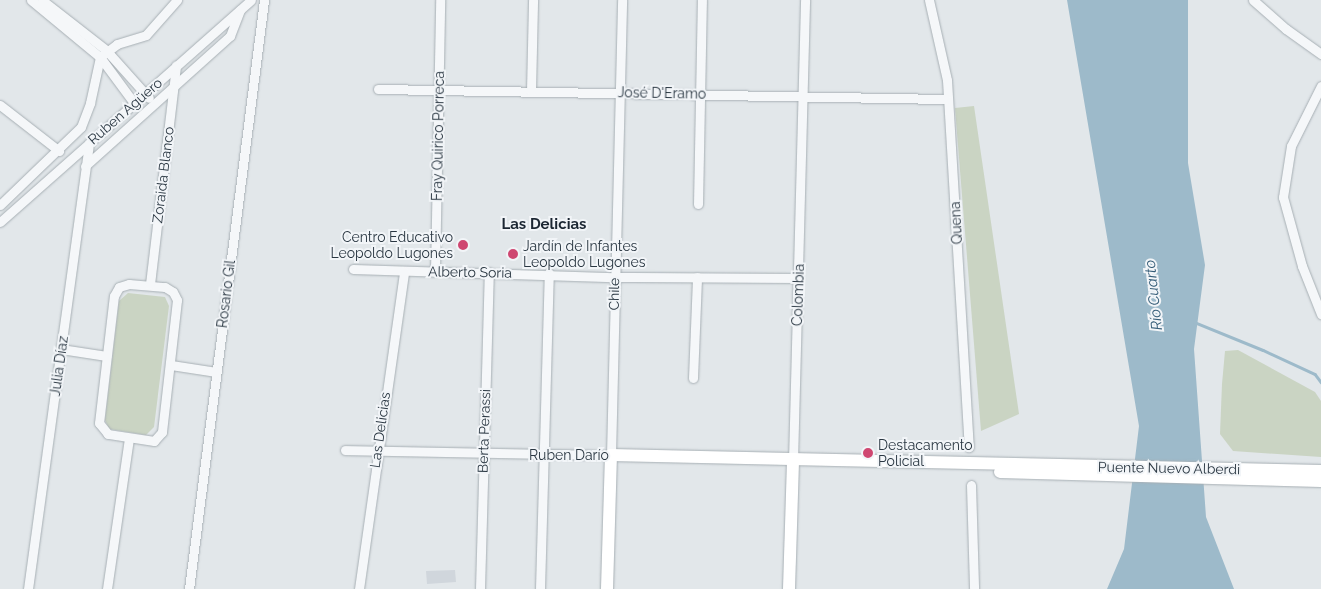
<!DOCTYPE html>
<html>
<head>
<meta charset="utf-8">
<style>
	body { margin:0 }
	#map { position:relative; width:1321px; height:589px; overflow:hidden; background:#e2e7ea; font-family:Raleway,sans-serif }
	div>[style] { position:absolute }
	.built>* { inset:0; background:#d0d6dc }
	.green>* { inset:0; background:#cad4c3 }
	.water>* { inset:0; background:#9dbaca }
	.stream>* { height:2.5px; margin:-1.25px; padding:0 1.25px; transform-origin:1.25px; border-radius:1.25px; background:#9dbaca }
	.roads { filter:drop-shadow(0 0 1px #a7afb4) drop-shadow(0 0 1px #a7afb4) }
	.minor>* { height:9px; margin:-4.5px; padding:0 4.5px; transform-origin:4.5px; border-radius:4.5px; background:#f5f7f9 }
	.secondary>* { height:12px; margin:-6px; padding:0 6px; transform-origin:6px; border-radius:6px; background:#fff }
	.dots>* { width:14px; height:14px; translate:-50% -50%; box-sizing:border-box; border:2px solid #f2f5f8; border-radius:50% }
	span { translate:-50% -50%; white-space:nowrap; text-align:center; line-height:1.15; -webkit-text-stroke:4px #f2f5f8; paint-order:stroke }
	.street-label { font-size:14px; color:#2a3742 }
	.poi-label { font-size:14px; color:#2a3742 }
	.right { translate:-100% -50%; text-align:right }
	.left { translate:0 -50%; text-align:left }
	.neighbourhood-label { font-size:15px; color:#1c2733; font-weight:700 }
	.water-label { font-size:15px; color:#345c77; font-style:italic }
</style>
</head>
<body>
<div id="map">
	<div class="built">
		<i style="clip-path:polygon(455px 570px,456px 582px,427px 584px,426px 571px)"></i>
	</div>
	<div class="green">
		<i style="clip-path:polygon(974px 106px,1019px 414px,981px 431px,955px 108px)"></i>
		<i style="clip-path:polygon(128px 293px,165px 297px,169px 306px,154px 427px,146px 435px,109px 429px,105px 420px,119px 301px)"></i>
		<i style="clip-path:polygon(1238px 350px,1315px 392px,1321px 401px,1321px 457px,1233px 451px,1220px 434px,1222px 384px,1225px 351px)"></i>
	</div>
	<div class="water">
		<i style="clip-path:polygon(1067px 0,1188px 0,1188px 163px,1205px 265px,1194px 349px,1206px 517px,1234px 589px,1107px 589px,1124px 549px,1139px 426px)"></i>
	</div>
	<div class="stream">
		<i style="left:1194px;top:322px;width:74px;rotate:22.1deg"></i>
		<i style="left:1263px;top:350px;width:57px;rotate:24.8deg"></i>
		<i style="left:1315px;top:374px;width:10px;rotate:53deg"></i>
	</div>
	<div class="roads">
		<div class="minor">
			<i style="left:31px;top:0;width:89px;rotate:39.6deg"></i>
			<i style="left:100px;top:57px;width:57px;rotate:53.5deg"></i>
			<i style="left:42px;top:0;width:81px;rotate:38deg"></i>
			<i style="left:106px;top:50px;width:64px;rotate:48.1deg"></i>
			<i style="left:929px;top:0;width:82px;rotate:77.3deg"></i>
			<i style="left:947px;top:80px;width:368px;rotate:86.6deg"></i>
			<i style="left:1253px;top:0;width:44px;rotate:41.3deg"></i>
			<i style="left:1286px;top:29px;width:43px;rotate:35.5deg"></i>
			<i style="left:1321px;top:86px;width:67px;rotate:116.6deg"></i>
			<i style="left:1291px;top:146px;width:52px;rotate:98.9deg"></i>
			<i style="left:1283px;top:197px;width:72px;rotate:74.6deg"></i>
			<i style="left:1302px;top:266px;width:52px;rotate:68.4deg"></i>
			<i style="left:378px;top:89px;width:568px;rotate:1.01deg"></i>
			<i style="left:531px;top:91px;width:91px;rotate:-88.7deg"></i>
			<i style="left:0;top:105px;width:75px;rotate:37.9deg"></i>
			<i style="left:85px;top:166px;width:195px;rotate:-41.9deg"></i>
			<i style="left:230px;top:36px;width:28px;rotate:-69deg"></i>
			<i style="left:698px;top:204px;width:204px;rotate:-88.9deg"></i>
			<i style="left:0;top:205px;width:112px;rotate:-43.9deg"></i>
			<i style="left:81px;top:127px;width:26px;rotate:-69deg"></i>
			<i style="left:90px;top:103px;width:47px;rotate:-77.7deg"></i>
			<i style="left:100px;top:57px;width:21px;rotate:-37deg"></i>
			<i style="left:117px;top:44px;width:30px;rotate:-17deg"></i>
			<i style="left:146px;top:35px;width:47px;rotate:-48.5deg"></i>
			<i style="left:0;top:222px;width:335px;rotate:-41.5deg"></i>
			<i style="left:353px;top:269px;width:261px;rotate:1.8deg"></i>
			<i style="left:614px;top:277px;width:184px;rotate:0.3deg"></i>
			<i style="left:435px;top:272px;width:272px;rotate:-88.9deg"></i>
			<i style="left:129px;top:284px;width:36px;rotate:5deg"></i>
			<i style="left:165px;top:287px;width:9px;rotate:32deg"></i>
			<i style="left:173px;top:292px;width:9px;rotate:63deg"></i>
			<i style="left:177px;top:300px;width:133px;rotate:96.5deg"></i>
			<i style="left:162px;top:432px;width:12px;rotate:132deg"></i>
			<i style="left:154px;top:441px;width:47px;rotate:-171.3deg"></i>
			<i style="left:108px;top:434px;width:14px;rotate:-129deg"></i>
			<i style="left:99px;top:423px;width:128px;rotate:-83.3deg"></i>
			<i style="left:114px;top:296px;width:10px;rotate:-61deg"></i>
			<i style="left:119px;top:287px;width:10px;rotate:-17deg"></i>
			<i style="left:150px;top:284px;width:220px;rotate:-83.2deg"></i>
			<i style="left:61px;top:349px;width:46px;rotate:8.8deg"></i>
			<i style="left:171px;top:365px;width:46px;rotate:8.8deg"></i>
			<i style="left:693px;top:378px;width:101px;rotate:-87.7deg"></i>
			<i style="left:345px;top:450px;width:266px;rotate:1.1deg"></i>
			<i style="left:611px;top:455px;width:455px;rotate:-88.6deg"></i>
			<i style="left:793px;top:461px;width:461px;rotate:-88.5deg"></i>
			<i style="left:971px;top:485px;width:104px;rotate:88.3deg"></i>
			<i style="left:28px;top:589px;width:450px;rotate:-82.2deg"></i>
			<i style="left:107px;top:589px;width:152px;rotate:-81.7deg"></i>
			<i style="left:189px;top:589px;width:594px;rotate:-82.74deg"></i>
			<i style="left:359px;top:589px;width:321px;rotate:-81.9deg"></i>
			<i style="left:480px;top:589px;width:317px;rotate:-88.4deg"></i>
			<i style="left:540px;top:589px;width:316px;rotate:-88.4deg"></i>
		</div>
		<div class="secondary">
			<i style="left:1000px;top:472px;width:321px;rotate:1.6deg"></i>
			<i style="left:607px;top:589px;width:134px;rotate:-88.3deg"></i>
			<i style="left:611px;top:455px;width:710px;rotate:1.29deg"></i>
			<i style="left:789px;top:589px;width:128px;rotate:-88.2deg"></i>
		</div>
	</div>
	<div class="dots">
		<i style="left:463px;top:245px;background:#cf4771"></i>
		<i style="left:513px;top:254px;background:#cf4771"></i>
		<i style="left:868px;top:453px;background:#cf4771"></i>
	</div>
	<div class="street-label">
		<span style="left:662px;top:93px;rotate:1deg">José D'Eramo</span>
		<span style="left:125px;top:111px;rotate:-41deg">Ruben Agüero</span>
		<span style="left:438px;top:136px;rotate:-89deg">Fray Quirico Porreca</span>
		<span style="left:163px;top:175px;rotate:-83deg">Zoraida Blanco</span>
		<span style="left:956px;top:223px;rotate:-93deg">Quena</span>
		<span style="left:470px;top:272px;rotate:1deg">Alberto Soria</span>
		<span style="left:226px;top:294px;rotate:-83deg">Rosario Gil</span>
		<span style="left:614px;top:294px;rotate:-89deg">Chile</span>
		<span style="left:798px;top:295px;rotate:-88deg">Colombia</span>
		<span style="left:59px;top:366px;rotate:-82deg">Julia Díaz</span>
		<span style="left:380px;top:430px;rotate:-82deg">Las Delicias</span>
		<span style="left:484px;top:431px;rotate:-88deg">Berta Perassi</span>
		<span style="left:569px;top:455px">Ruben Darío</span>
		<span style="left:1169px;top:468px;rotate:1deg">Puente Nuevo Alberdi</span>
	</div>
	<div class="poi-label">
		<span class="right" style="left:453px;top:245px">Centro Educativo<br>Leopoldo Lugones</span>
		<span class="left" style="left:523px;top:254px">Jardín de Infantes<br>Leopoldo Lugones</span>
		<span class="left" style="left:878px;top:453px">Destacamento<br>Policial</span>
	</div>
	<div class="neighbourhood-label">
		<span style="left:544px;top:225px">Las Delicias</span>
	</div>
	<div class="water-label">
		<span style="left:1154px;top:295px;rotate:-96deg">Río Cuarto</span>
	</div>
</div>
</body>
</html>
